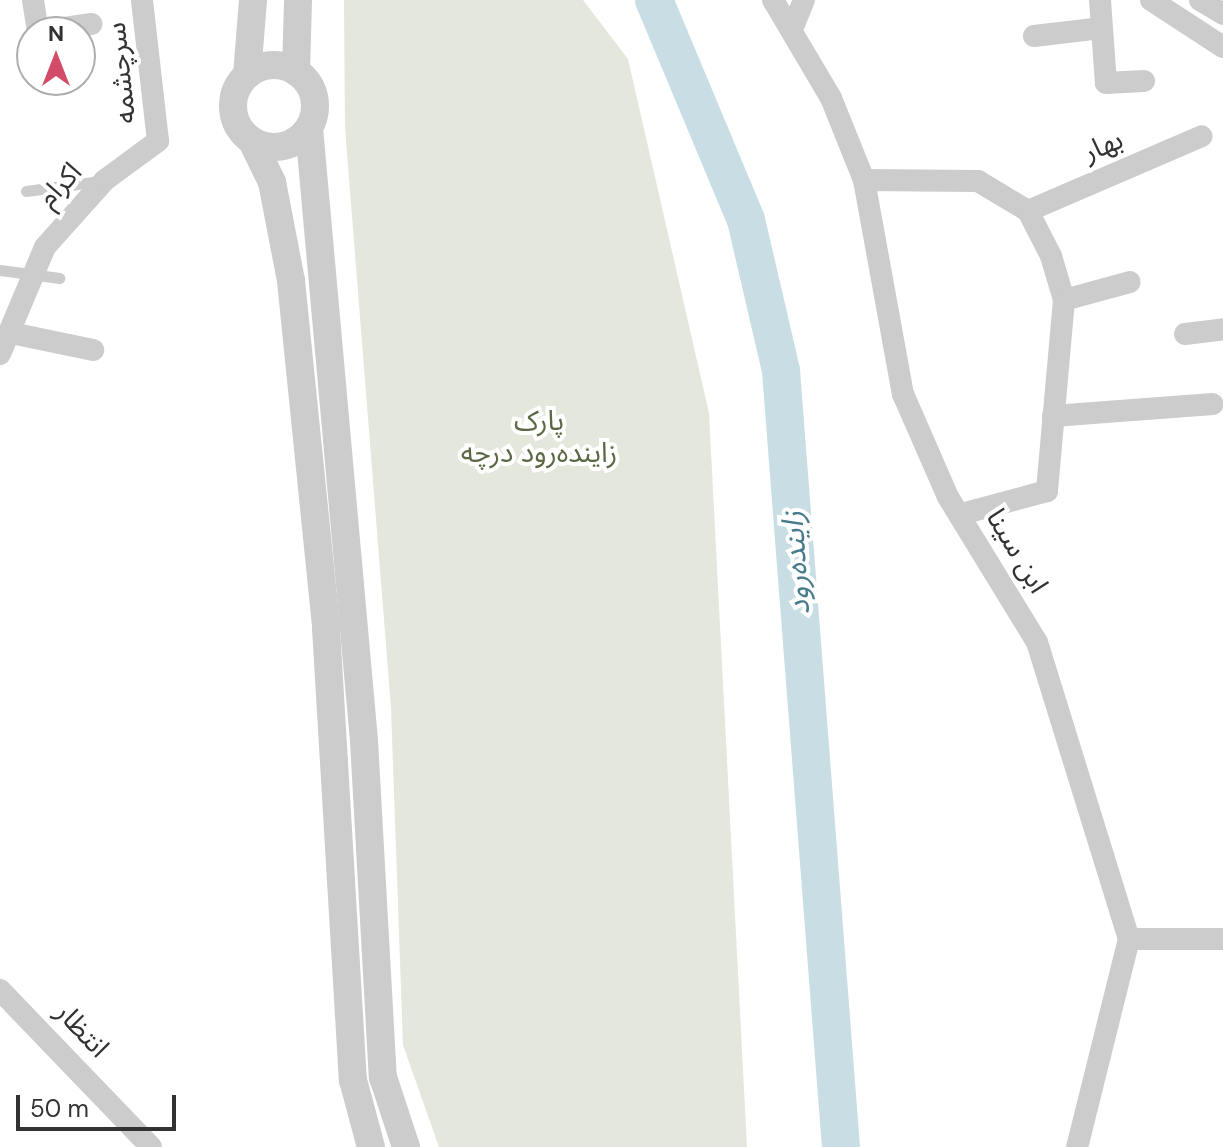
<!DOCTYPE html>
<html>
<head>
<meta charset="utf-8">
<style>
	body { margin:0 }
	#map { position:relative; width:1223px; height:1147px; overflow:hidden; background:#fff; font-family:"DM Sans","Noto Sans Arabic",sans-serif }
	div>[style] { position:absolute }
	.green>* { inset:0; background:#e3e7dc }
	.river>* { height:38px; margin:-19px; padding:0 19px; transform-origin:19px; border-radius:19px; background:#c9dee4 }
	.service>* { height:11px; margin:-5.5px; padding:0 5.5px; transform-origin:5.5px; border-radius:5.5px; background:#ccc }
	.minor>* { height:22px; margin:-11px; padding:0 11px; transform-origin:11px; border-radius:11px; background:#ccc }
	.tertiary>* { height:28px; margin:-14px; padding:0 14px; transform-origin:14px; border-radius:14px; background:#ccc }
	.tertiary>.ring { margin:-14px; padding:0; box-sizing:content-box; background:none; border:28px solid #ccc; border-radius:50% }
	span { translate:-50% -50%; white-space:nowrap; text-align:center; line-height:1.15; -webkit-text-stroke:8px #fff; paint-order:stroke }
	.street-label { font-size:28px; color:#323232 }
	.park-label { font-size:28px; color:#5a6944 }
	.water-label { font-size:30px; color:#487b8b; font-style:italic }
	.north { position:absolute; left:16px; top:16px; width:80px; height:80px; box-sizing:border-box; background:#fff; border:2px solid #adadad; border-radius:50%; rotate:0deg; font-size:22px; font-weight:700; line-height:32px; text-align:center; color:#323232 }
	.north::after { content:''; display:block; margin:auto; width:28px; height:36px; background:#d24b69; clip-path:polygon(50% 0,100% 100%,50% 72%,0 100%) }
	.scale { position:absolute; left:16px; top:1095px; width:160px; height:36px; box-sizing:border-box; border:4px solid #323232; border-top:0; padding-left:10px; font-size:24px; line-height:28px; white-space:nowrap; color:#323232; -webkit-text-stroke:6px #fff; paint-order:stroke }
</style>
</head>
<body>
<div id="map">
	<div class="green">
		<i style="clip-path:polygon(344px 0,583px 0,628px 59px,709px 413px,747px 1147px,439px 1147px,403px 1045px,391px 708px,345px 128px)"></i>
	</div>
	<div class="river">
		<i style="left:654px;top:0;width:238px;rotate:67.3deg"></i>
		<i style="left:746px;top:220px;width:155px;rotate:76.9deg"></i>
		<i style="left:781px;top:371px;width:778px;rotate:85.58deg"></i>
	</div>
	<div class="service">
		<i style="left:26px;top:191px;width:75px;rotate:-7.7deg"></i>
		<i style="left:0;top:270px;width:60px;rotate:7.7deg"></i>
	</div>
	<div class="minor">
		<i style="left:33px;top:0;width:32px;rotate:81deg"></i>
		<i style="left:38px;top:32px;width:54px;rotate:-8.6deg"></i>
		<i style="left:773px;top:0;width:114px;rotate:59.4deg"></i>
		<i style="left:831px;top:98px;width:88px;rotate:68.1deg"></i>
		<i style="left:864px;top:180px;width:218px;rotate:79.7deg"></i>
		<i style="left:903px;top:394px;width:112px;rotate:66.4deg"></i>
		<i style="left:948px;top:497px;width:170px;rotate:58.5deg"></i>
		<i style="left:1037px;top:642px;width:311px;rotate:72.8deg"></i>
		<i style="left:1129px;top:939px;width:214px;rotate:104deg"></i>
		<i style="left:1100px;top:0;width:83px;rotate:85.9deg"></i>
		<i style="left:1106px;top:83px;width:38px;rotate:-3deg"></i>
		<i style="left:1151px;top:0;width:86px;rotate:33.1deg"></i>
		<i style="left:1200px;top:0;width:27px;rotate:31deg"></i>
		<i style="left:793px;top:27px;width:29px;rotate:-68deg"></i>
		<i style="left:1034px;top:36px;width:67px;rotate:-6.8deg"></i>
		<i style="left:864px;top:180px;width:114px;rotate:0.5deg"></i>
		<i style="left:978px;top:181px;width:58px;rotate:31deg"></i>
		<i style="left:1028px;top:211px;width:51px;rotate:62.9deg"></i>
		<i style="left:1051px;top:256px;width:46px;rotate:73.5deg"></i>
		<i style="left:1064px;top:300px;width:192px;rotate:95.1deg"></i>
		<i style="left:1047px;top:491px;width:89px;rotate:165deg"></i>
		<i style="left:1028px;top:211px;width:189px;rotate:-23.3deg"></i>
		<i style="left:1064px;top:300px;width:68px;rotate:-15.3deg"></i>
		<i style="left:11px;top:333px;width:84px;rotate:11.7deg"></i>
		<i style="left:1185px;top:334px;width:38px;rotate:-7deg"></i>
		<i style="left:0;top:354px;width:116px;rotate:-67.2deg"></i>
		<i style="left:45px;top:247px;width:90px;rotate:-48.2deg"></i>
		<i style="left:105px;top:180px;width:66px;rotate:-36.3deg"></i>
		<i style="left:158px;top:141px;width:142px;rotate:-96.5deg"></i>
		<i style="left:1053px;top:416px;width:160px;rotate:-4.3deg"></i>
		<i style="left:1129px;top:939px;width:94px"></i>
		<i style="left:0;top:990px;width:218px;rotate:46.1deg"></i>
	</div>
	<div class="tertiary">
		<i class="ring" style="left:233px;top:65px;width:54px;height:54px"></i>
		<i style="left:296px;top:72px;width:72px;rotate:-88.4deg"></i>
		<i style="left:247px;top:75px;width:75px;rotate:-85.4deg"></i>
		<i style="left:309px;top:128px;width:615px;rotate:84.87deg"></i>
		<i style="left:364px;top:741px;width:337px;rotate:86.8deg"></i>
		<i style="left:383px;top:1077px;width:74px;rotate:71.8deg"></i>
		<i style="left:252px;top:141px;width:46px;rotate:64deg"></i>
		<i style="left:272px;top:182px;width:101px;rotate:79.1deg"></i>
		<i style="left:291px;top:281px;width:349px;rotate:84.2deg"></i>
		<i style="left:326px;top:628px;width:453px;rotate:86.6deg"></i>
		<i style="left:353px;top:1080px;width:69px;rotate:75deg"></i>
	</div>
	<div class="street-label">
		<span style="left:121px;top:73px;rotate:-96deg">سرچشمه</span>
		<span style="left:1103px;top:146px;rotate:-23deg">بهار</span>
		<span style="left:60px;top:185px;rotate:-47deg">اکرام</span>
		<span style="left:1017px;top:551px;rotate:59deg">ابن سینا</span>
		<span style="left:82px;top:1030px;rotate:47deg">انتظار</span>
	</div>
	<div class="park-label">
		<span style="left:539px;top:437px">پارک<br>زاینده‌رود درچه</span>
	</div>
	<div class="water-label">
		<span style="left:796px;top:563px;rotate:-94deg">زاینده‌رود</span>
	</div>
	<div class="north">N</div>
	<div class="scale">50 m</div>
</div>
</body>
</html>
